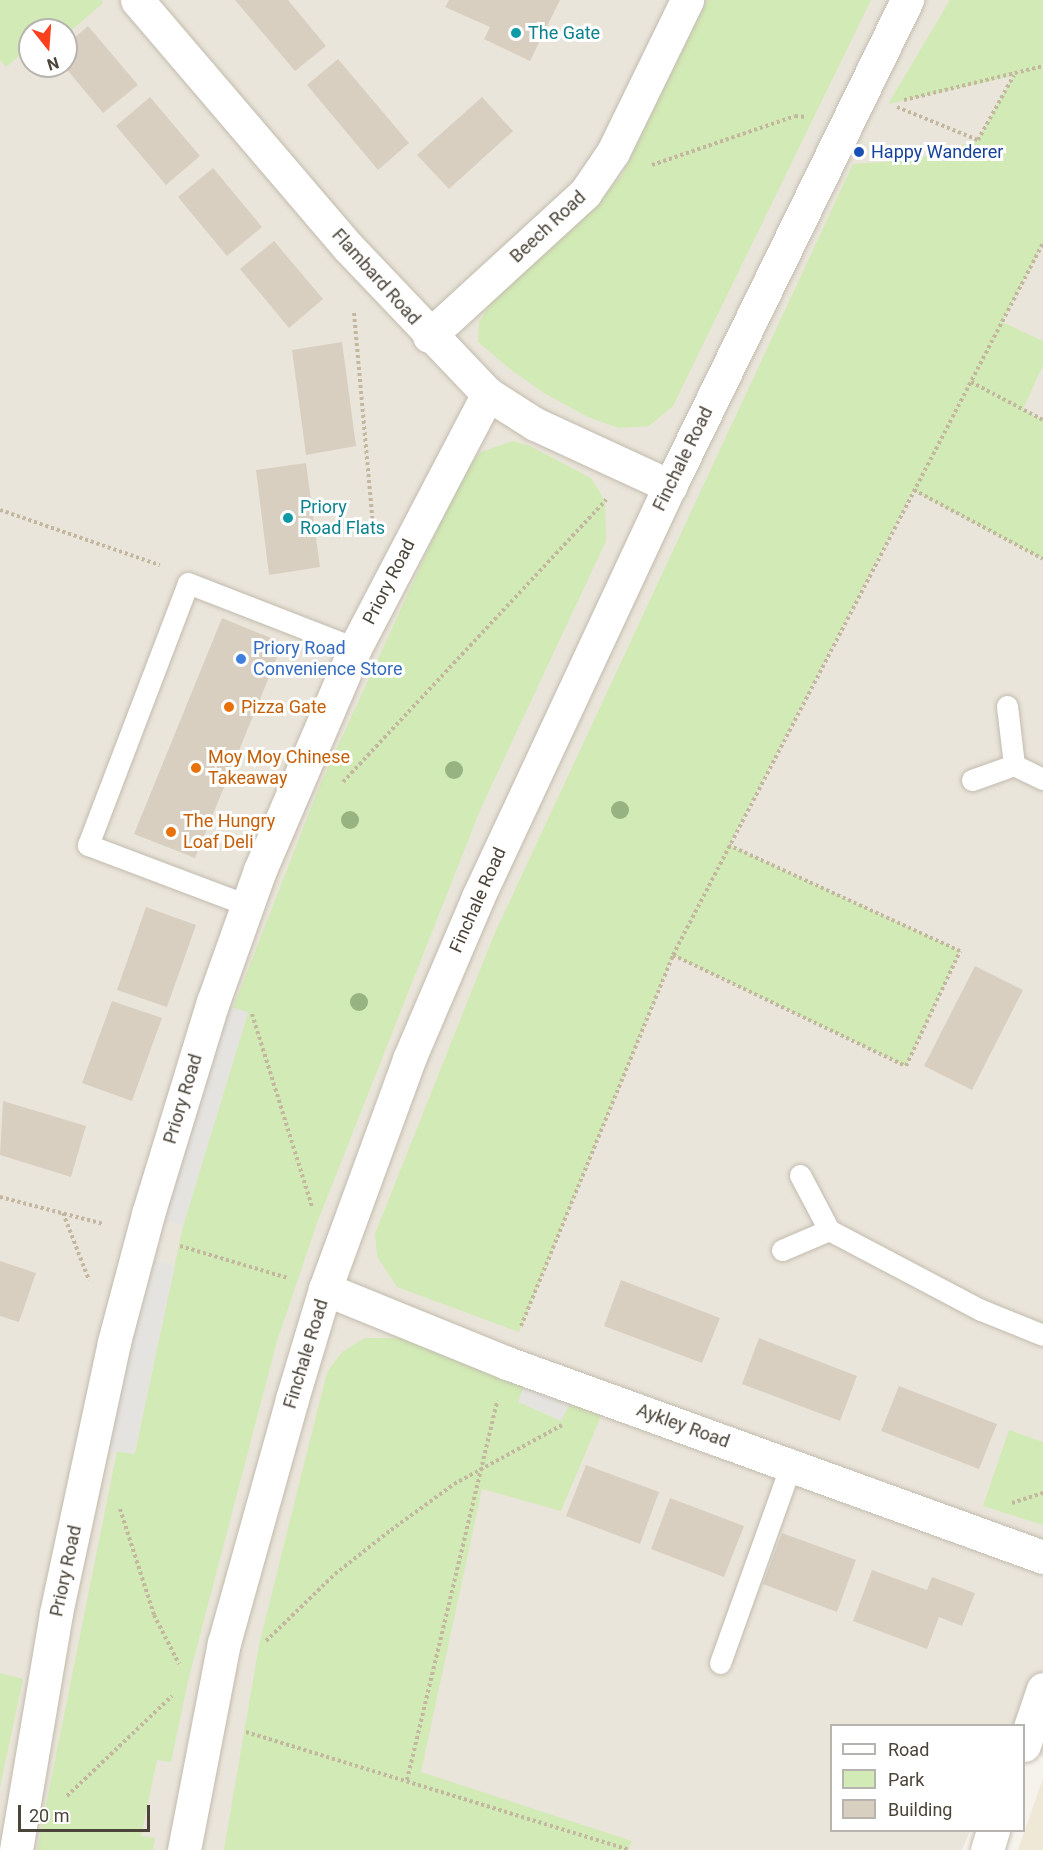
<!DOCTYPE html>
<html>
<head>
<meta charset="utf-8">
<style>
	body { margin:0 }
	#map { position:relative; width:1043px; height:1850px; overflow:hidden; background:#f6f3ec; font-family:Roboto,sans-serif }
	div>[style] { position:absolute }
	.residential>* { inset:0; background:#eae5da }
	.education>* { inset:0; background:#efe8d6 }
	.green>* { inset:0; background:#d2eab5 }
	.parking>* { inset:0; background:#e5e3e0 }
	.building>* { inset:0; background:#d8cfc1 }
	.path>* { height:4px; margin-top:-2px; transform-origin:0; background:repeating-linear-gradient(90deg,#c4b79f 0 3px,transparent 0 6px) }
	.roads { filter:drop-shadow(0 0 2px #c2bbae) drop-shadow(0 0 2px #c2bbae) }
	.service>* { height:21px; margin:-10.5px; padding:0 10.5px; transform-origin:10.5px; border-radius:10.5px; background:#fff }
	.minor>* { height:33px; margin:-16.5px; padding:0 16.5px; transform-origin:16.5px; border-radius:16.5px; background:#fff }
	.tertiary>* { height:33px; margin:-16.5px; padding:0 16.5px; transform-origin:16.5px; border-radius:16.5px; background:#fff }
	.trees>* { width:18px; height:18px; margin:-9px; border-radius:50%; background:#97b381 }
	.dots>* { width:16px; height:16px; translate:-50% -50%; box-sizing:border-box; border:3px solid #fff; border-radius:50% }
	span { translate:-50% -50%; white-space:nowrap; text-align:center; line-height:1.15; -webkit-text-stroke:6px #fff; paint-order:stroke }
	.culture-label { font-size:18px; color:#0d838f }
	.left { translate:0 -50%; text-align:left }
	.transit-label { font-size:18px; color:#164399 }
	.street-label { font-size:18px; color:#4b4439 }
	.shop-label { font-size:18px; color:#366cbe }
	.food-label { font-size:18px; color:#c56008 }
	.legend { position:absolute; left:830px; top:1724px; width:195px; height:108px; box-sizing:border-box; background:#fff; border:2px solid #b7b4b0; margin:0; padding:8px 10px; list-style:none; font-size:18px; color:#4b4439 }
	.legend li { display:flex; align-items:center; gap:12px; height:30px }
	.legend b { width:30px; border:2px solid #b7b4b0 }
	.north { position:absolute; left:18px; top:18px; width:60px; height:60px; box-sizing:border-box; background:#fff; border:2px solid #b7b4b0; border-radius:50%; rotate:163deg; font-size:16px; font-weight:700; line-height:24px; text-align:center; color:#4b4439 }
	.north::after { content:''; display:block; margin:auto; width:21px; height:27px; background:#fc3f1d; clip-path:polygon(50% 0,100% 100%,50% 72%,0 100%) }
	.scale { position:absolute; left:18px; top:1805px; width:132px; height:27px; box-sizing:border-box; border:3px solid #4b4439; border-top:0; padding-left:8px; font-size:18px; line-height:21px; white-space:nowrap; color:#4b4439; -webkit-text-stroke:4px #fff; paint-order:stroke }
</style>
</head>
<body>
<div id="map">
	<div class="residential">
		<i style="clip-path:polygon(evenodd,0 0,1043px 0,1043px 1757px,1024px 1746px,1024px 1726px,832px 1726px,832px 1830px,970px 1831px,962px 1850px,0 1850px,0 0,30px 30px,66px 30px,66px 66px,30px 66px,30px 30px)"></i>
	</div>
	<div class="education">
		<i style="clip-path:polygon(1043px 1778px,1043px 1850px,1018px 1850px)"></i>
	</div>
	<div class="green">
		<i style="clip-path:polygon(0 0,101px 0,103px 3px,66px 35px,66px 30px,30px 30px,30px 47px,6px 67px,0 60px)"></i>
		<i style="clip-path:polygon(707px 0,871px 0,673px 406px,649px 426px,619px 428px,588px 417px,544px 393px,510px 369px,478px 342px,479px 322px,495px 297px,585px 217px,622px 175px)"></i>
		<i style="clip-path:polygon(950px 0,1043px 0,1043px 243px,1002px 322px,1043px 341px,1043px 365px,1023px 409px,1043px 420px,1043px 559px,913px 491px,729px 845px,960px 951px,906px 1066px,673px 955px,519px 1332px,397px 1287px,377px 1256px,375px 1234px,494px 935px,853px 164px,913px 160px,978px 140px,1013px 76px,888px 104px)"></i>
		<i style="clip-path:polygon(513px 441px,530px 446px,591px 478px,605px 501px,606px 541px,481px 808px,317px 1223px,277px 1341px,188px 1681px,171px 1762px,157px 1760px,141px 1836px,155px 1838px,153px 1850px,37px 1850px,117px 1451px,135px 1453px,183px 1226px,248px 1013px,233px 1008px,320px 785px,463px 474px,481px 452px)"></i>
		<i style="clip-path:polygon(365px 1338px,402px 1338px,601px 1416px,561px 1511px,482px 1489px,421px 1772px,632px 1841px,628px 1850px,224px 1850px,259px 1645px,327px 1372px,342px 1352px)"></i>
		<i style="clip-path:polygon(1009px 1430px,1043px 1442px,1043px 1525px,983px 1506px)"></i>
		<i style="clip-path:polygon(0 1673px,23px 1679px,0 1787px)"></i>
	</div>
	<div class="parking">
		<i style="clip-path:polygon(213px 1002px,248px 1012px,183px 1226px,148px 1214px)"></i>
		<i style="clip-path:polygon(136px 1256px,175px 1266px,134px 1454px,91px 1448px)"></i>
		<i style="clip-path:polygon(524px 1386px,570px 1404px,561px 1421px,518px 1402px)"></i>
	</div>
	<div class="building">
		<i style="clip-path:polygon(235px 0,288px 0,326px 46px,295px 71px)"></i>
		<i style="clip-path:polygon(449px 0,560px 0,530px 61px,484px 39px,490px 27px,445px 7px)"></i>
		<i style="clip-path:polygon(88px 26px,138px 85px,103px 113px,64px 66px,66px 45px)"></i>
		<i style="clip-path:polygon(338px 59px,409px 143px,378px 170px,307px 85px)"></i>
		<i style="clip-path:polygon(150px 97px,200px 156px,166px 185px,116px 126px)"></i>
		<i style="clip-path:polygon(482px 97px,513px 131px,449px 189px,417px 155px)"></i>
		<i style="clip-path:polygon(213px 168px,262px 227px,227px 256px,178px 197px)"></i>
		<i style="clip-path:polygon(274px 241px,323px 299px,289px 328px,240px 269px)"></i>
		<i style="clip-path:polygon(342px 342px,356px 446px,306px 455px,292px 350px)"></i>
		<i style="clip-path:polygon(306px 463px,320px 567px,269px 575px,256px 470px)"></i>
		<i style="clip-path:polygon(222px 618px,283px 643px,195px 858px,134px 834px)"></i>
		<i style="clip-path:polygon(146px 907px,196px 925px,167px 1007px,117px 990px)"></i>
		<i style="clip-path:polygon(975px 966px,1023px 990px,972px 1090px,924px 1066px)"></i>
		<i style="clip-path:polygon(112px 1001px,162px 1018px,132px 1101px,82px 1083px)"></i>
		<i style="clip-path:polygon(3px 1101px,86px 1126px,71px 1177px,0 1155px)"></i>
		<i style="clip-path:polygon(0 1261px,36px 1273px,19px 1322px,0 1316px)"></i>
		<i style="clip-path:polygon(621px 1280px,720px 1318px,702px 1363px,604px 1326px)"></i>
		<i style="clip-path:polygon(759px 1338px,857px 1376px,840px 1421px,742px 1384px)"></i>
		<i style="clip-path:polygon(899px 1386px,997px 1424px,979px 1469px,881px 1431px)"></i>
		<i style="clip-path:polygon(586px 1465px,659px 1492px,640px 1544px,566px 1516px)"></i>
		<i style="clip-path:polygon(670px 1498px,744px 1526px,724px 1577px,651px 1549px)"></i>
		<i style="clip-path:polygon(782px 1533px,856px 1560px,837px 1612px,763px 1584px)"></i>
		<i style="clip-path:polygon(872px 1570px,927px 1590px,932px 1577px,975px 1593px,962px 1626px,939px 1617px,927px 1649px,853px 1621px)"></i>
	</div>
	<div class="path">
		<i style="left:904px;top:100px;width:143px;rotate:-13.7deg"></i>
		<i style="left:897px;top:107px;width:87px;rotate:22.2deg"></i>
		<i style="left:978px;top:140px;width:74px;rotate:-61deg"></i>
		<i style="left:652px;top:165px;width:151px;rotate:-18.9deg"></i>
		<i style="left:795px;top:116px;width:12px;rotate:5deg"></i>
		<i style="left:354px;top:313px;width:212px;rotate:84.9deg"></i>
		<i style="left:971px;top:382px;width:81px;rotate:27.8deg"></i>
		<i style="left:914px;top:490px;width:146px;rotate:28.1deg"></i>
		<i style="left:0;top:510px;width:169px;rotate:19deg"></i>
		<i style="left:343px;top:782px;width:386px;rotate:-47deg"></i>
		<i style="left:673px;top:955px;width:258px;rotate:25.5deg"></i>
		<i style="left:906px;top:1066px;width:127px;rotate:-64.8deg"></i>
		<i style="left:960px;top:951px;width:254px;rotate:-155.4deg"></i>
		<i style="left:252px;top:1014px;width:202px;rotate:72.7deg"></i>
		<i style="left:0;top:1197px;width:107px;rotate:14.6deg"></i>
		<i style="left:63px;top:1213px;width:72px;rotate:68.8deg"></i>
		<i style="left:180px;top:1246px;width:113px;rotate:16.5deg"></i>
		<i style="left:521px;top:1326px;width:401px;rotate:-67.7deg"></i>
		<i style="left:673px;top:955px;width:802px;rotate:-62.54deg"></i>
		<i style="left:1012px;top:1503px;width:33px;rotate:-18deg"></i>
		<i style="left:120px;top:1509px;width:111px;rotate:72.2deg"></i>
		<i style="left:154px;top:1615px;width:55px;rotate:63deg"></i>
		<i style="left:266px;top:1641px;width:96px;rotate:-44.2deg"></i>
		<i style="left:335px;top:1574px;width:71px;rotate:-38.2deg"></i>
		<i style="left:391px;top:1530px;width:78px;rotate:-36.1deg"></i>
		<i style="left:454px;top:1484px;width:123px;rotate:-28.6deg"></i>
		<i style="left:246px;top:1732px;width:401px;rotate:17.1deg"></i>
		<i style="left:407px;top:1780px;width:390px;rotate:-76.6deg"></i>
		<i style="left:67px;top:1796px;width:145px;rotate:-43.6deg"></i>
	</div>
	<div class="roads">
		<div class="service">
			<i style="left:1007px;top:706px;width:59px;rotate:83.2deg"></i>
			<i style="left:1014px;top:765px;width:32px;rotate:26deg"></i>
			<i style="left:972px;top:780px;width:45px;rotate:-19.7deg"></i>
			<i style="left:247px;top:905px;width:170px;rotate:-159.3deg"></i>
			<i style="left:88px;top:845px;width:280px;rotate:-69.1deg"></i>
			<i style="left:188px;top:583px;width:179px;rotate:21.3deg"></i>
			<i style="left:800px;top:1175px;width:62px;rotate:62.2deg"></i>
			<i style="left:829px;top:1230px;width:172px;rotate:27.8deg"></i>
			<i style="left:981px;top:1310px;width:67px;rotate:22deg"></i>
			<i style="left:782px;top:1250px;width:51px;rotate:-23.1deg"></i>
			<i style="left:720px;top:1663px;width:210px;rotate:-70.3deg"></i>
		</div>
		<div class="minor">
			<i style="left:137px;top:0;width:325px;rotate:49.5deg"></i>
			<i style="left:348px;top:247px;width:203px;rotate:46.4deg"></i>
			<i style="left:488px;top:394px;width:56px;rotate:32.6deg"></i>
			<i style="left:535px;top:424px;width:149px;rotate:24.7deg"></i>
			<i style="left:429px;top:336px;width:212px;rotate:-42.5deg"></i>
			<i style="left:585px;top:193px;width:50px;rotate:-55.7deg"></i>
			<i style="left:613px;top:152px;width:169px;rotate:-64deg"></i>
			<i style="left:325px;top:1289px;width:196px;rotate:22.1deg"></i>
			<i style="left:507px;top:1363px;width:570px;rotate:19.9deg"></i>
			<i style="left:1024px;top:1745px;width:59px;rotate:-71.3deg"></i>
			<i style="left:16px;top:1850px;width:240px;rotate:-80.4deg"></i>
			<i style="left:56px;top:1613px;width:277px;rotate:-77.9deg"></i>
			<i style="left:114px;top:1342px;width:132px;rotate:-75.1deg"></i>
			<i style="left:148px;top:1214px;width:222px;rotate:-73deg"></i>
			<i style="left:213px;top:1002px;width:140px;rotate:-70.4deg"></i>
			<i style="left:260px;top:870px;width:241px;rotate:-66.8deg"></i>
			<i style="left:355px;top:648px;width:287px;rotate:-62.4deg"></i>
			<i style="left:987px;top:1850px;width:21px;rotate:-73deg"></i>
		</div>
		<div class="tertiary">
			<i style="left:184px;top:1850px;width:211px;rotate:-79.1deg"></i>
			<i style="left:224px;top:1643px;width:253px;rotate:-74.4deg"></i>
			<i style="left:292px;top:1399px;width:115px;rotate:-73.3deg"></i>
			<i style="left:325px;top:1289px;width:245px;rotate:-69.9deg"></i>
			<i style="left:409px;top:1059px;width:176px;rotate:-66.9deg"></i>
			<i style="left:478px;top:897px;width:454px;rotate:-65deg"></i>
			<i style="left:670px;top:486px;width:541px;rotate:-64deg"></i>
		</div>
	</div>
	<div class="trees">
		<i style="left:454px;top:770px"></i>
		<i style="left:620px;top:810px"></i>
		<i style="left:350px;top:820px"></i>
		<i style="left:359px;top:1002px"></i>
	</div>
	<div class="dots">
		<i style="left:516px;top:33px;background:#0f9aa8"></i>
		<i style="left:859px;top:152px;background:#1a4fb4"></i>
		<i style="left:288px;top:518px;background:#0f9aa8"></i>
		<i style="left:241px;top:659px;background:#3f7fe0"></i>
		<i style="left:229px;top:707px;background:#e8710a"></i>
		<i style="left:196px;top:768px;background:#e8710a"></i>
		<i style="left:171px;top:832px;background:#e8710a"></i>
	</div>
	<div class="culture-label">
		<span class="left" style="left:528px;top:33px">The Gate</span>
		<span class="left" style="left:300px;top:518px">Priory<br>Road Flats</span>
	</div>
	<div class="transit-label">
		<span class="left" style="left:871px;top:152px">Happy Wanderer</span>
	</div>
	<div class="street-label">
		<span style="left:548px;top:227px;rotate:-43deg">Beech Road</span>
		<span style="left:376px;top:277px;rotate:48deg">Flambard Road</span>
		<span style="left:683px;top:459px;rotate:-64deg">Finchale Road</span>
		<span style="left:389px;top:582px;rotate:-63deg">Priory Road</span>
		<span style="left:478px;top:900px;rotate:-66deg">Finchale Road</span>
		<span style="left:183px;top:1099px;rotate:-73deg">Priory Road</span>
		<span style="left:306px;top:1354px;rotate:-73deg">Finchale Road</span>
		<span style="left:683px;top:1426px;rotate:20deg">Aykley Road</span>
		<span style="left:66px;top:1571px;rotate:-78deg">Priory Road</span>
	</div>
	<div class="shop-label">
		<span class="left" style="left:253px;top:659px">Priory Road<br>Convenience Store</span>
	</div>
	<div class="food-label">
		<span class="left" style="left:241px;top:707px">Pizza Gate</span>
		<span class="left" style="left:208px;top:768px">Moy Moy Chinese<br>Takeaway</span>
		<span class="left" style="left:183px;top:832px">The Hungry<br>Loaf Deli</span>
	</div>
	<ul class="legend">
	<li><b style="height:8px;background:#fff"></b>Road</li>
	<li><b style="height:16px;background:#d2eab5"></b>Park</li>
	<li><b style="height:16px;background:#d8cfc1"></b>Building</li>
	</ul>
	<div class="north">N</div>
	<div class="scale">20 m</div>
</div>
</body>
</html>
